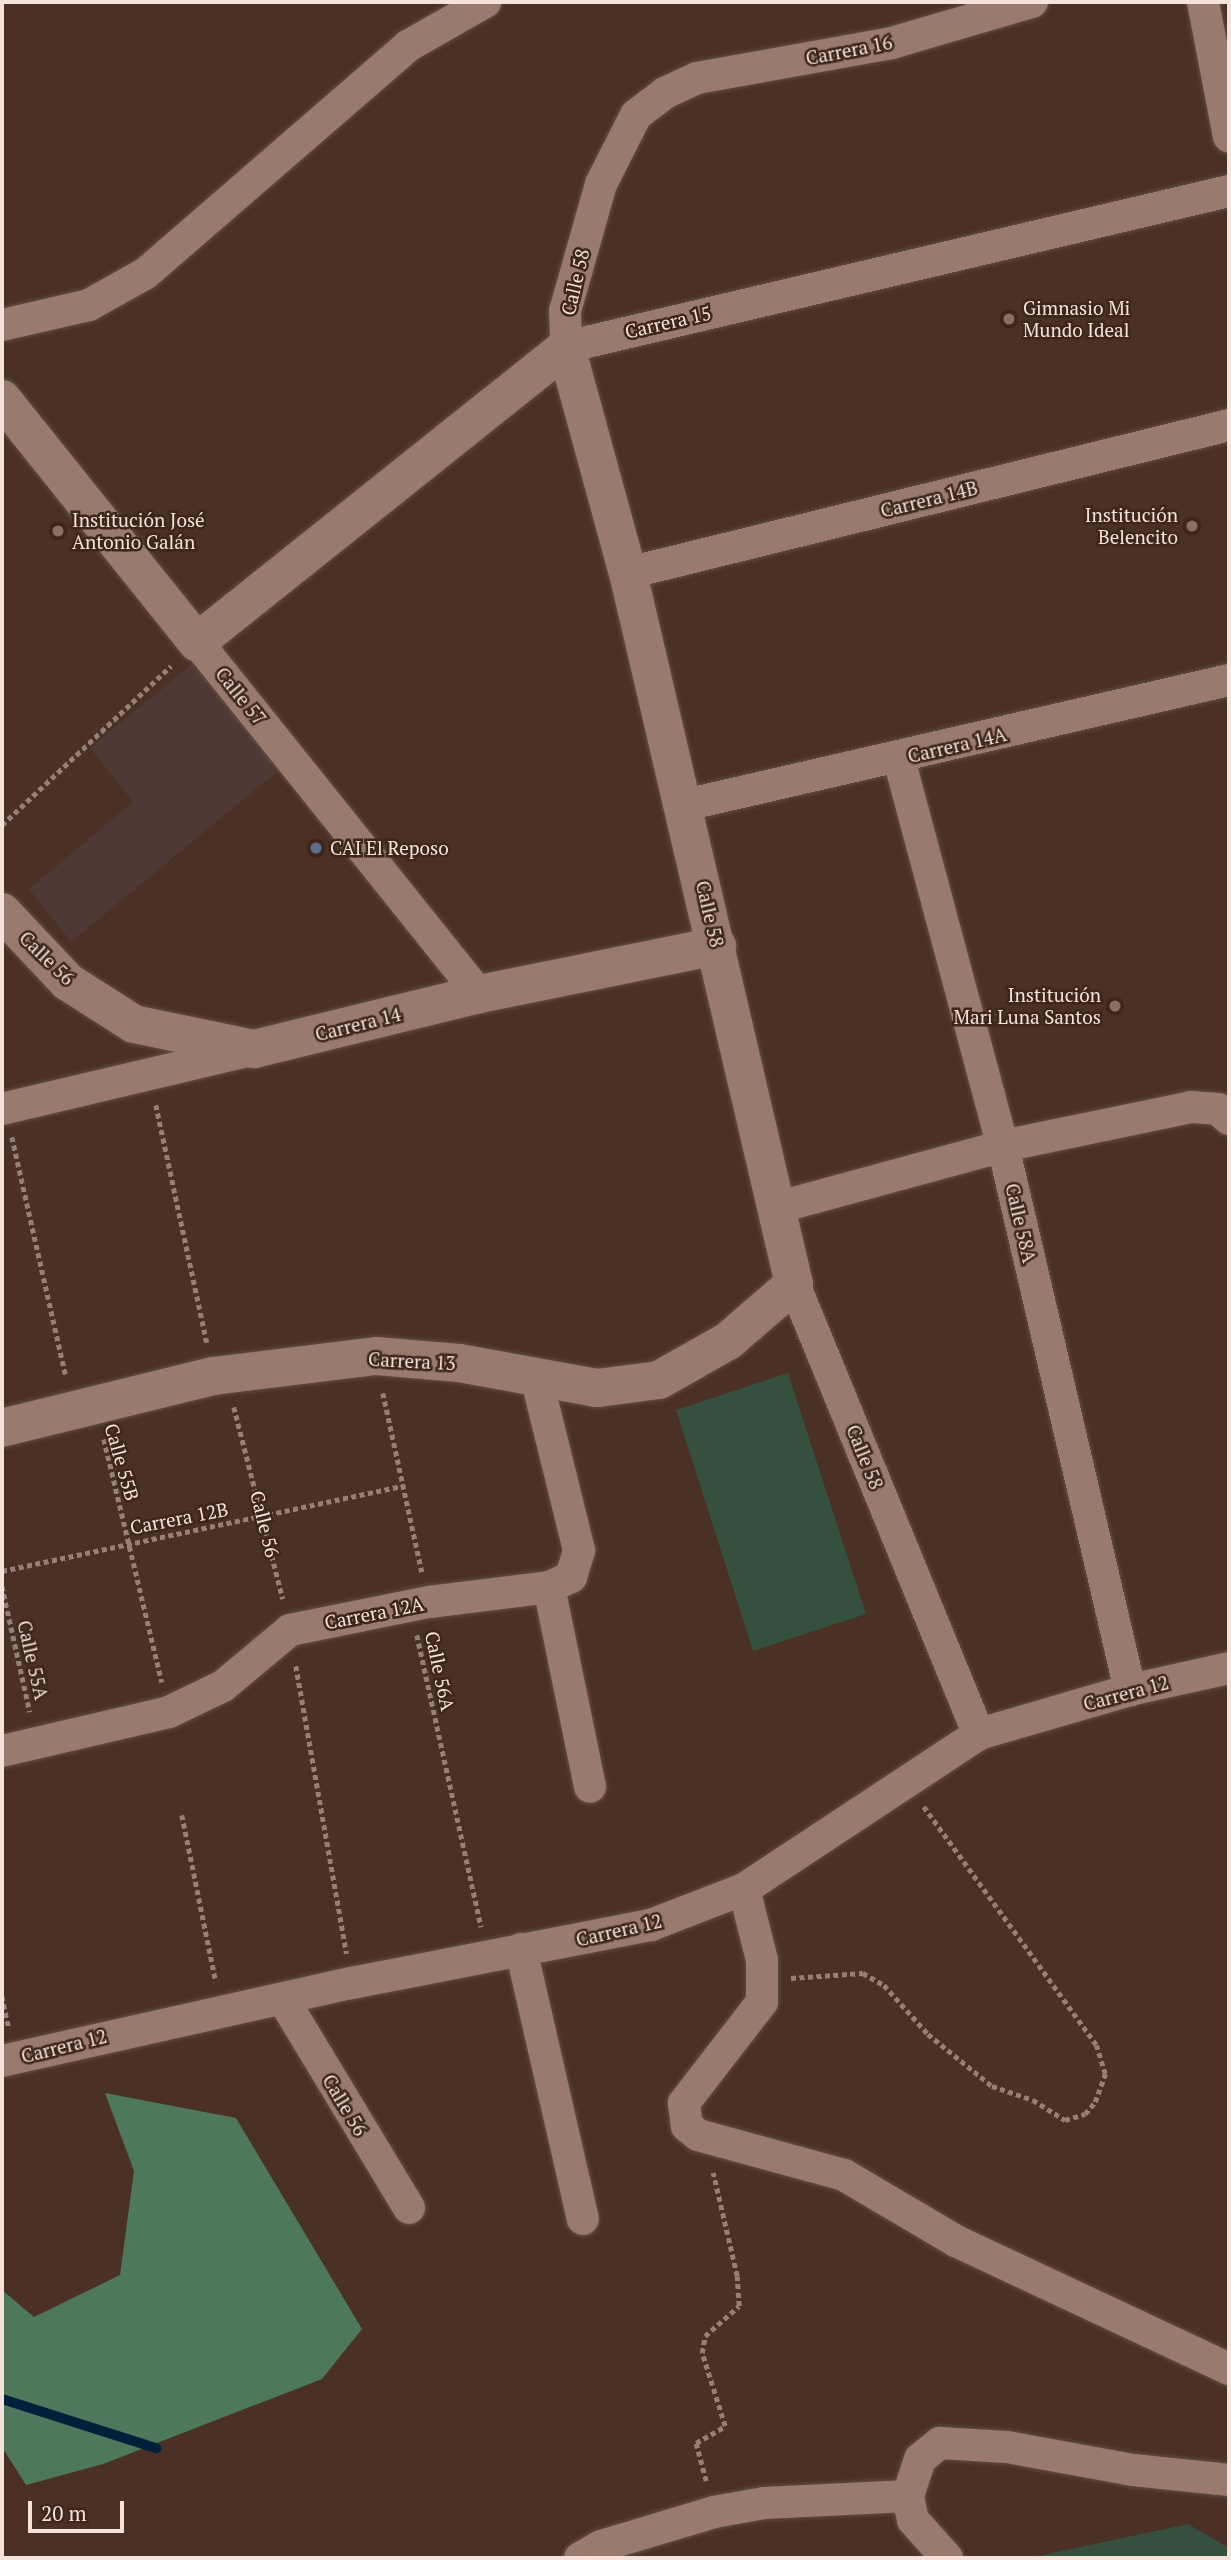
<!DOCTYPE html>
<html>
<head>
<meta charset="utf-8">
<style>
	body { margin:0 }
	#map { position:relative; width:1231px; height:2560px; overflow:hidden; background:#4a3025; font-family:"PT Serif",serif }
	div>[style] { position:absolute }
	.education>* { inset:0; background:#4e3937 }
	.green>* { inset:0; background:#35503e }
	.forest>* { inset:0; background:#4e785c }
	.stream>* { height:10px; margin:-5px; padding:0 5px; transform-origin:5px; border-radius:5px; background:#001f3a }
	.path>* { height:4.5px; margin-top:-2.25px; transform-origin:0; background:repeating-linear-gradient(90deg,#957f76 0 5px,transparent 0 8.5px) }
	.roads { filter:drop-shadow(0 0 2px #624c43) drop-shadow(0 0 2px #624c43) }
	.street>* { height:32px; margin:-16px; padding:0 16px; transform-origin:16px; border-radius:16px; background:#997a6e }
	.secondary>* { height:38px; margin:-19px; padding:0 19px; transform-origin:19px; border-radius:19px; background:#997a6e }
	.dots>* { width:19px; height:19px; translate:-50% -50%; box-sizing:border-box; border:4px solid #3f261b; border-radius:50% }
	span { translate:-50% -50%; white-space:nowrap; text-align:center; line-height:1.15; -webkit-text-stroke:5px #3f261b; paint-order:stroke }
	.street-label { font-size:19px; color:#f4e2db }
	.poi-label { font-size:19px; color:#f4e2db }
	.left { translate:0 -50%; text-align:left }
	.right { translate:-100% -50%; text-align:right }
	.frame { position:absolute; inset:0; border:4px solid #f4e2db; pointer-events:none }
	.scale { position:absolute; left:28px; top:2501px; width:96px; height:32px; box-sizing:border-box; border:4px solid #f4e2db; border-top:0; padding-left:9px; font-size:21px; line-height:24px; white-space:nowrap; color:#f4e2db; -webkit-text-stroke:5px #3f261b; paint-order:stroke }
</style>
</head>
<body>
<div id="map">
	<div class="education">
		<i style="clip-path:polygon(192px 664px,279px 770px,71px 942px,29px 889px,133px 802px,90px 748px)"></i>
	</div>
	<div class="green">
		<i style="clip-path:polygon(788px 1373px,866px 1614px,753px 1651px,676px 1410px)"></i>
		<i style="clip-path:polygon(1188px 2524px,1229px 2548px,1229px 2558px,1029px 2558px)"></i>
	</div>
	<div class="forest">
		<i style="clip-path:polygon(105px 2093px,236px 2118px,362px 2329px,322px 2379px,103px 2464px,26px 2485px,2px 2447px,2px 2290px,34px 2317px,120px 2275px,134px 2171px)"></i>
	</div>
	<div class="stream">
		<i style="left:2px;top:2399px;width:162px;rotate:17.7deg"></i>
	</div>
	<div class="path">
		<i style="left:2px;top:825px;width:232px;rotate:-43.3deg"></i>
		<i style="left:156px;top:1105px;width:243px;rotate:77.9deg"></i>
		<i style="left:12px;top:1137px;width:246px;rotate:77.3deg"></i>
		<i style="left:383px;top:1393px;width:183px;rotate:77.7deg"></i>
		<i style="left:234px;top:1407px;width:198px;rotate:75.7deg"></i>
		<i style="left:104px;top:1439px;width:250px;rotate:76.6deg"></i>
		<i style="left:2px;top:1571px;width:410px;rotate:-12deg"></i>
		<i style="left:2px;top:1586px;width:129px;rotate:77.5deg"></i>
		<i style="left:417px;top:1635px;width:299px;rotate:77.6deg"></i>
		<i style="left:296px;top:1666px;width:292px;rotate:80deg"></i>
		<i style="left:182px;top:1815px;width:170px;rotate:78.5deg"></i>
		<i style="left:791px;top:1978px;width:72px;rotate:-4deg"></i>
		<i style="left:863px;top:1973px;width:24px;rotate:30deg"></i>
		<i style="left:884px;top:1985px;width:66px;rotate:48.1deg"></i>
		<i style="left:928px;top:2034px;width:82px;rotate:39.1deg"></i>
		<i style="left:992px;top:2086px;width:43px;rotate:18.9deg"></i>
		<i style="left:1033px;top:2100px;width:38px;rotate:32deg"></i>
		<i style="left:1065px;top:2120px;width:21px;rotate:-17deg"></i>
		<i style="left:1085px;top:2114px;width:16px;rotate:-50deg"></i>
		<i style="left:1095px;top:2102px;width:30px;rotate:-70deg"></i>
		<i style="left:1105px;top:2074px;width:30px;rotate:-107deg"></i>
		<i style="left:1096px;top:2045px;width:294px;rotate:-125.9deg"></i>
		<i style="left:2px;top:1996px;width:34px;rotate:78deg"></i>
		<i style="left:706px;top:2481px;width:39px;rotate:-105deg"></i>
		<i style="left:696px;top:2443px;width:34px;rotate:-30deg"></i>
		<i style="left:725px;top:2426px;width:77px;rotate:-107.5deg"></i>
		<i style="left:702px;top:2353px;width:17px;rotate:-80deg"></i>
		<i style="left:705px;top:2336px;width:45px;rotate:-41.4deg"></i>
		<i style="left:739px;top:2306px;width:30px;rotate:-94deg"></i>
		<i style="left:737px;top:2276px;width:106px;rotate:-103.1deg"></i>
	</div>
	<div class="roads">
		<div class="street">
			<i style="left:1032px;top:2px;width:146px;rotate:163.7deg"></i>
			<i style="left:892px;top:43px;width:198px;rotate:169.8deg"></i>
			<i style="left:697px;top:78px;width:35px;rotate:155deg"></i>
			<i style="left:665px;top:93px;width:36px;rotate:143deg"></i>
			<i style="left:636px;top:115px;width:77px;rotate:116.9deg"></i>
			<i style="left:601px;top:184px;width:132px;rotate:105.8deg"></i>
			<i style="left:565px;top:311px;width:36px;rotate:88deg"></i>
			<i style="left:566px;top:347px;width:681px;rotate:-13.24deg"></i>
			<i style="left:1203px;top:2px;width:137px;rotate:79.1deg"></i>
			<i style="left:2px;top:325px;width:89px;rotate:-12.9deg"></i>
			<i style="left:89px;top:305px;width:65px;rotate:-29.3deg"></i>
			<i style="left:146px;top:273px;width:347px;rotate:-40.9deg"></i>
			<i style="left:408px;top:46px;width:89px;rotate:-29.7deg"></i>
			<i style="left:628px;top:573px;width:619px;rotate:-13.83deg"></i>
			<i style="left:197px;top:642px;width:451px;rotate:51.3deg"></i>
			<i style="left:899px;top:759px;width:401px;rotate:75deg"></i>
			<i style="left:1003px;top:1146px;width:559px;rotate:76.86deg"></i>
			<i style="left:685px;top:805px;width:558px;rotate:-12.94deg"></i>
			<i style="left:2px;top:1109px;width:257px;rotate:-13.3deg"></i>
			<i style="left:779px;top:1207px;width:232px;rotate:-15.2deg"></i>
			<i style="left:1003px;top:1146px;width:192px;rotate:-11.7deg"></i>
			<i style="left:1191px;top:1107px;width:27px;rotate:4deg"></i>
			<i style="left:1218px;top:1109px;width:15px;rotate:42deg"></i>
			<i style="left:794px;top:1284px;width:487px;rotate:67.7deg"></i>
			<i style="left:549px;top:1587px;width:204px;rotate:78.4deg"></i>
			<i style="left:2px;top:1751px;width:171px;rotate:-13.1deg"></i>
			<i style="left:169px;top:1712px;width:60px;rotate:-25.7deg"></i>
			<i style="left:223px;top:1686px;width:87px;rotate:-39.9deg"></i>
			<i style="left:290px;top:1630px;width:142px;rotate:-11.4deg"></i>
			<i style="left:429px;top:1602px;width:121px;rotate:-7.1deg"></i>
			<i style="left:549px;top:1587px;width:24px;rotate:-24deg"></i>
			<i style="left:571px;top:1577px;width:28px;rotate:-73deg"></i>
			<i style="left:579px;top:1550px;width:175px;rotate:-103.9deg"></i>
			<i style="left:744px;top:1889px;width:73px;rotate:75.8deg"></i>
			<i style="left:762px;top:1960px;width:42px;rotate:90deg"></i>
			<i style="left:762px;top:2002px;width:128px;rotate:127.7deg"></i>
			<i style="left:684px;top:2103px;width:23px;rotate:83deg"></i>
			<i style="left:687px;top:2126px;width:14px;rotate:39deg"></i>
			<i style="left:698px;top:2135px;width:151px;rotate:15.3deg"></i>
			<i style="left:844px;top:2175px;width:130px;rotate:30.5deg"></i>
			<i style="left:956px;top:2241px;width:302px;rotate:25.1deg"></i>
			<i style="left:521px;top:1949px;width:277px;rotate:77.1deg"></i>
			<i style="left:283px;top:1999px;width:244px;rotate:58.9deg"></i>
			<i style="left:2px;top:2061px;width:359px;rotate:-12.6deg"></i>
			<i style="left:352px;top:1983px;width:305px;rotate:-11deg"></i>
			<i style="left:651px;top:1925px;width:100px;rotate:-21.2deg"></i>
			<i style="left:744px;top:1889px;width:282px;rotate:-33.4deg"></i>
			<i style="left:979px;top:1734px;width:157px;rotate:-16.2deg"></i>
			<i style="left:1130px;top:1690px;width:101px;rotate:-12.5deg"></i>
			<i style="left:580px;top:2558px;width:24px;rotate:-30deg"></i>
			<i style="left:601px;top:2546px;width:118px;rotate:-16.7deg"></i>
			<i style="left:714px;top:2512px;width:51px;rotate:-10.2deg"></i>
			<i style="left:764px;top:2503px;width:144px;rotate:-2.8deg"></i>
			<i style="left:947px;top:2558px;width:51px;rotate:-131.8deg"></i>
			<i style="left:913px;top:2520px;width:25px;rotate:-102deg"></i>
			<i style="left:908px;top:2496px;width:39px;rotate:-72deg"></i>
			<i style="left:920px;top:2459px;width:26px;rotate:-39deg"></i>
			<i style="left:940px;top:2443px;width:67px;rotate:3.4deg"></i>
			<i style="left:1007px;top:2447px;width:128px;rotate:10.3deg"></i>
			<i style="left:1133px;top:2470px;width:97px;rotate:5.9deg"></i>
		</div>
		<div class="secondary">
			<i style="left:2px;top:399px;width:312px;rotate:51.3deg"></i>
			<i style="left:197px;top:642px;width:472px;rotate:-38.6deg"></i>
			<i style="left:566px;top:347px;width:234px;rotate:74.7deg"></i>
			<i style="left:628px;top:573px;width:730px;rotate:76.86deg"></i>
			<i style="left:794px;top:1284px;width:87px;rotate:139.2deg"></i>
			<i style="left:728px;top:1341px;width:79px;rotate:150.5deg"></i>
			<i style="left:659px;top:1380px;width:63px;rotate:172.6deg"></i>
			<i style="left:597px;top:1388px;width:140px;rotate:-169.7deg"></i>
			<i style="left:459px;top:1363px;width:83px;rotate:-175.2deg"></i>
			<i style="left:376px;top:1356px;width:164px;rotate:173deg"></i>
			<i style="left:213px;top:1376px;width:217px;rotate:166.2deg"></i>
			<i style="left:2px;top:912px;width:96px;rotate:46.7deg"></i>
			<i style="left:68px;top:982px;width:78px;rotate:32.5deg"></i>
			<i style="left:134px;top:1024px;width:123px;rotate:11.8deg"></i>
			<i style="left:254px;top:1049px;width:232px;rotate:-13.7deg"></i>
			<i style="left:479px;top:994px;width:243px;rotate:-11.4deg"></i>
		</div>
	</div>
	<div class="dots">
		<i style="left:1009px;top:319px;background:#8d6e63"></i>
		<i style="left:1192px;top:526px;background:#8d6e63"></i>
		<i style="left:58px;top:531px;background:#8d6e63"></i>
		<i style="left:316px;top:848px;background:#5c6f8a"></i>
		<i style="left:1115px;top:1006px;background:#8d6e63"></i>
	</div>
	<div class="street-label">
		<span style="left:849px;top:50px;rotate:-11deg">Carrera 16</span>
		<span style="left:575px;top:282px;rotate:-77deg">Calle 58</span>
		<span style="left:668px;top:322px;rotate:-13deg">Carrera 15</span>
		<span style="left:929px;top:499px;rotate:-14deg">Carrera 14B</span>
		<span style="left:241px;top:696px;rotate:51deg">Calle 57</span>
		<span style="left:957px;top:745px;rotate:-13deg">Carrera 14A</span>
		<span style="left:710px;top:914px;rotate:77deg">Calle 58</span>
		<span style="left:47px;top:958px;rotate:44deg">Calle 56</span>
		<span style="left:358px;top:1024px;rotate:-14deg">Carrera 14</span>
		<span style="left:1021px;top:1223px;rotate:77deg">Calle 58A</span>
		<span style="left:412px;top:1361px;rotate:3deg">Carrera 13</span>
		<span style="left:865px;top:1457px;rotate:68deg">Calle 58</span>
		<span style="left:122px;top:1462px;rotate:74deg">Calle 55B</span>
		<span style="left:179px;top:1518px;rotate:-11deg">Carrera 12B</span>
		<span style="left:265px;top:1524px;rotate:76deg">Calle 56</span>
		<span style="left:374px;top:1613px;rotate:-11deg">Carrera 12A</span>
		<span style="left:33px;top:1660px;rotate:77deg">Calle 55A</span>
		<span style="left:440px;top:1671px;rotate:78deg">Calle 56A</span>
		<span style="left:1126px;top:1693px;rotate:-15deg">Carrera 12</span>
		<span style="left:619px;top:1930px;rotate:-13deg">Carrera 12</span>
		<span style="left:64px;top:2046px;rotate:-14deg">Carrera 12</span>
		<span style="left:345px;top:2105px;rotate:59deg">Calle 56</span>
	</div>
	<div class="poi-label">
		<span class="left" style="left:1023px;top:319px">Gimnasio Mi<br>Mundo Ideal</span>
		<span class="right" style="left:1178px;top:526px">Institución<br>Belencito</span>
		<span class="left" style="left:72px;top:531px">Institución José<br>Antonio Galán</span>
		<span class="left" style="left:330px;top:848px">CAI El Reposo</span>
		<span class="right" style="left:1101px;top:1006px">Institución<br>Mari Luna Santos</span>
	</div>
	<div class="frame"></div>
	<div class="scale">20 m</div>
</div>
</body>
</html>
